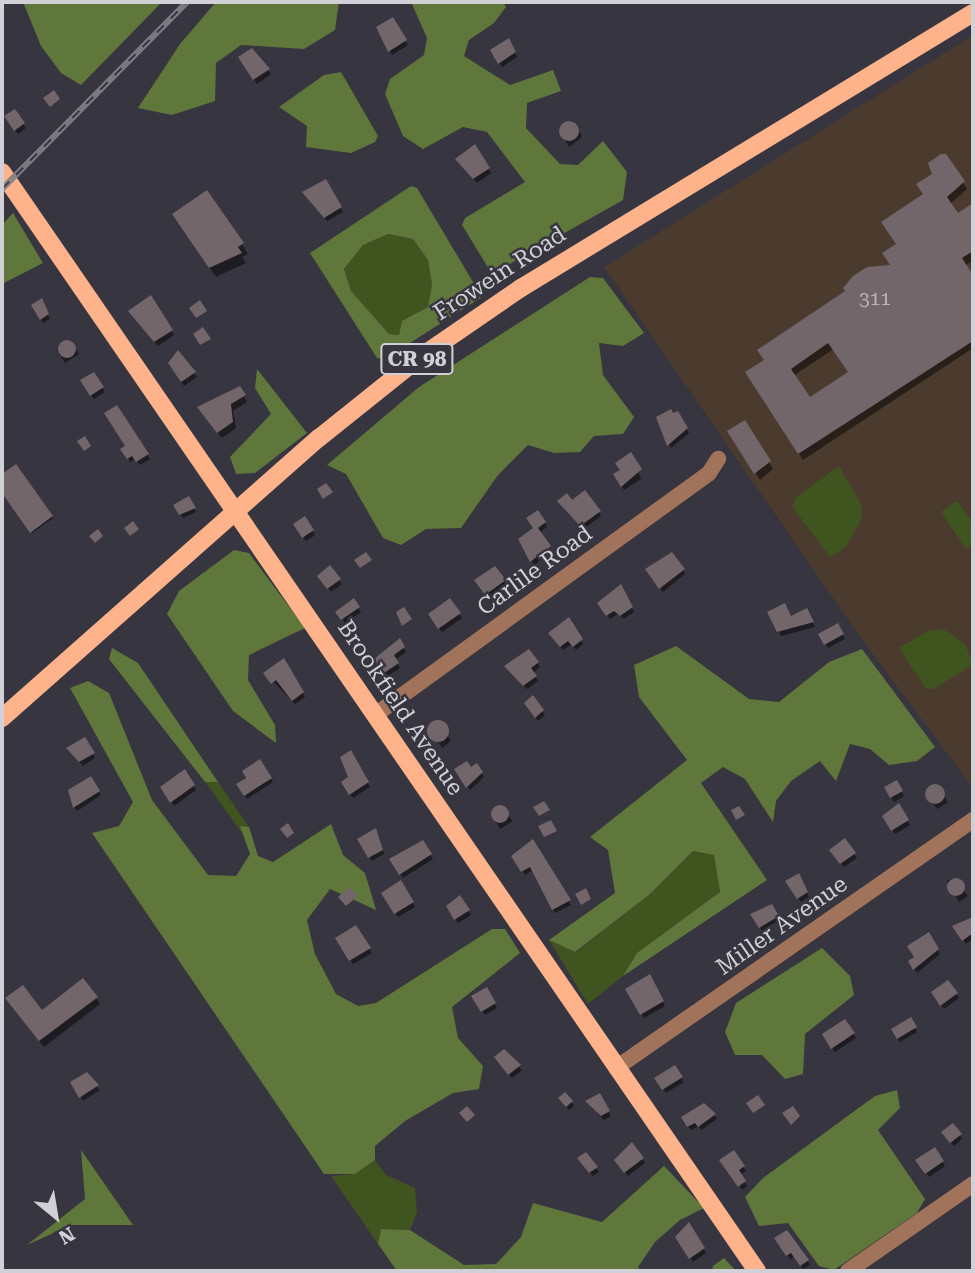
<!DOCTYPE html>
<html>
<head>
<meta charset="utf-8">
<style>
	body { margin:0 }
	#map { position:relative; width:975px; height:1273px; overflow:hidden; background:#37353f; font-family:"Roboto Serif",serif }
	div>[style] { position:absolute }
	.education>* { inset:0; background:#4a3b2e }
	.green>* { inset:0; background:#40541f }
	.forest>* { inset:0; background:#5f773a }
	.shadow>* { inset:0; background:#0007 }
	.building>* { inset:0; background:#73666b }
	.round { border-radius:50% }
	.minor>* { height:16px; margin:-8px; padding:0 8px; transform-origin:8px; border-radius:8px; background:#a1735b }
	.major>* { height:18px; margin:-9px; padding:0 9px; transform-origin:9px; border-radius:9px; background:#ffb38b }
	.rail>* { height:6px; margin-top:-3px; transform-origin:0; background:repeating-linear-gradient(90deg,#37353f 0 10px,#807e86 0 20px); box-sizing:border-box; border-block:2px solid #807e86 }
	span { translate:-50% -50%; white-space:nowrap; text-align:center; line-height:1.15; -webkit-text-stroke:5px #37353f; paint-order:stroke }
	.number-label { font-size:19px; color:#bab6bc }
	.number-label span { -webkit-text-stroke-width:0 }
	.shield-label span { padding:2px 5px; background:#37353f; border:2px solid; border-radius:5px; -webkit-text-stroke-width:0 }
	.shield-label { font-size:21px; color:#d2d0d7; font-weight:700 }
	.street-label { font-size:23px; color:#d2d0d7 }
	.frame { position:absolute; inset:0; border:4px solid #d2d0d7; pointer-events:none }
	.north { position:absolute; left:21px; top:1182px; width:70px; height:70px; -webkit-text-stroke:5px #37353f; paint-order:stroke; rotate:150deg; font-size:19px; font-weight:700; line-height:28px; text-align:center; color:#d2d0d7 }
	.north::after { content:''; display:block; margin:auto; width:24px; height:32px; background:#d2d0d7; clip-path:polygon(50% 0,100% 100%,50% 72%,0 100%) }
</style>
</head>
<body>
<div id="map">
	<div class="education">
		<i style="clip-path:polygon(973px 35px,973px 788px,860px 637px,604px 267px)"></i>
	</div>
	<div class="green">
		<i style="clip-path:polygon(388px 234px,413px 239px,428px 260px,432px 285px,428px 307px,403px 321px,399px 335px,389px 334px,351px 291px,344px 269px,363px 245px)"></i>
		<i style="clip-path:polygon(839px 466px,861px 504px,861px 520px,846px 547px,830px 557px,793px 508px,795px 498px)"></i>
		<i style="clip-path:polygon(957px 501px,973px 523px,973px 544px,966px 549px,941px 512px)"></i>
		<i style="clip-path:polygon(944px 629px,965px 644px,973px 664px,934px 689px,926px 689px,899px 648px,927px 631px)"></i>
		<i style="clip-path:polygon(205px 782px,218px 782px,249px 827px,240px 826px,243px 834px)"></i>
		<i style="clip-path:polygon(693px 851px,714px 855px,720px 892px,637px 953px,623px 976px,588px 1004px,549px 940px,576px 952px,649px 895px)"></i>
		<i style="clip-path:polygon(375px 1160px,386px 1175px,415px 1188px,417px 1212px,410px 1230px,381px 1229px,378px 1244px,331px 1176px,355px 1174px)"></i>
	</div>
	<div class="forest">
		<i style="clip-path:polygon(23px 2px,162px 2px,81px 85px,61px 73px,41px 46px)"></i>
		<i style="clip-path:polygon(216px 2px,339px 2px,335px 30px,304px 49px,241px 45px,216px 63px,215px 101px,172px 115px,138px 108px,180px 44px)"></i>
		<i style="clip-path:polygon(411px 2px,503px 2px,506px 7px,494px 23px,469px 40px,464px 56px,510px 85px,553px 70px,561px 91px,527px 103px,526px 128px,560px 164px,578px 165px,603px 141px,627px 172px,623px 200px,492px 274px,462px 225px,465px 218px,525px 182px,487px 132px,463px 127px,423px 149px,403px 136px,385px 94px,390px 79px,424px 55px,427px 38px)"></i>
		<i style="clip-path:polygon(341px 72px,378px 136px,375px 142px,351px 153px,306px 147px,307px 126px,279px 107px,324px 75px)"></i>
		<i style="clip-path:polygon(evenodd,411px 186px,417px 188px,482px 297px,385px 359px,377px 358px,310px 253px,411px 186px,388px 234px,413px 239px,428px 260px,432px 285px,428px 307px,402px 321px,399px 335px,389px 334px,351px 291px,344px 269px,363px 245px,388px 234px)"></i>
		<i style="clip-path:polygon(13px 213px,43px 263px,2px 284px,2px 225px)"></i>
		<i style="clip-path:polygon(590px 277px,603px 278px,644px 333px,623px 346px,599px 343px,603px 375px,634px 417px,623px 434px,594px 436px,580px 452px,554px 453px,528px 445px,498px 475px,461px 528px,426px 529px,401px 545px,383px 538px,346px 474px,327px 465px,419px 387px)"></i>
		<i style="clip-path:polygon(257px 369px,307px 433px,255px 473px,236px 474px,230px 457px,271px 414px,255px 388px)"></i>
		<i style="clip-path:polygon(234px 550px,249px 553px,305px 628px,249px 655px,248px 680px,275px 725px,276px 743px,233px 711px,167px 614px,179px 591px)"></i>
		<i style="clip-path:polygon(676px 646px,749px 699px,779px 702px,829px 662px,862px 649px,935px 747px,917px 761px,889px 765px,870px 749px,850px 744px,836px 781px,820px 761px,791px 781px,776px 801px,773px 822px,745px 779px,723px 767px,701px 783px,767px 880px,623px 976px,637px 953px,720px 892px,714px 855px,693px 851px,649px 895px,575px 952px,549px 940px,615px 893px,608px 850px,590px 837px,687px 760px,639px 697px,634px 665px)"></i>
		<i style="clip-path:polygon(112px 648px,138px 663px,218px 782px,205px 782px,109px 659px)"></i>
		<i style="clip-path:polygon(88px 681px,109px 693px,152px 800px,208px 875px,236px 876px,250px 854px,240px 826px,249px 827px,258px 856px,273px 862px,331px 824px,343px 855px,365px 873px,376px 910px,330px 889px,307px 920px,315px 954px,336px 994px,358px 1006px,376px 1003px,492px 929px,505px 929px,520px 953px,452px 1007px,458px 1038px,483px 1066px,479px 1089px,453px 1093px,405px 1121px,375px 1146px,375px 1160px,355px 1174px,324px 1174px,92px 833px,119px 826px,133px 802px,70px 688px)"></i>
		<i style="clip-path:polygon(822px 948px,850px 976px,854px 995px,805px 1034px,803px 1074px,785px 1079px,762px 1055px,735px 1055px,725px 1032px,736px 1003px)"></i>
		<i style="clip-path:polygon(897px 1090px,900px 1108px,878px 1130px,925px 1199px,917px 1213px,834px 1270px,819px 1266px,788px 1223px,759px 1226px,745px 1197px,763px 1178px,875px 1096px)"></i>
		<i style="clip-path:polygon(81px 1150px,133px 1225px,71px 1225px,27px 1245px,85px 1199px)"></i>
		<i style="clip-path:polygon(664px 1166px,704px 1208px,680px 1220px,655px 1242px,638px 1267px,641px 1271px,397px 1271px,378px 1244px,381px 1229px,410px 1230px,464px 1265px,496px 1264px,521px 1237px,533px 1203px,602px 1222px)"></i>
		<i style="clip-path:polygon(724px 1258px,736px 1271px,712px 1271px,713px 1266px)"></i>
	</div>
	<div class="shadow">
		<i style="clip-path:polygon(392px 19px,408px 45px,392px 55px,378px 28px)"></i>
		<i style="clip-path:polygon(508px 40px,517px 57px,502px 67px,492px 50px)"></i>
		<i style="clip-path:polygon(252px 50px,271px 74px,257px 84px,240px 58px)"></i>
		<i style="clip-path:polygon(15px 111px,26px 128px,18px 134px,6px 117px)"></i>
		<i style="clip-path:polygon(573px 121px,582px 137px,569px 147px,560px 129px)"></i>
		<i style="clip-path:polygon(474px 147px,491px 173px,477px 183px,457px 159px)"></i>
		<i style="clip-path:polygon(325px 181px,343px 212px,327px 221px,307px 197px)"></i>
		<i style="clip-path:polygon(evenodd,963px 182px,967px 189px,950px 204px,958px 216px,973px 205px,973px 260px,965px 266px,973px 278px,973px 348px,803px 460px,747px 373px,893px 266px,898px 244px,887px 229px,963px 182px,834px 349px,850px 373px,809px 400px,793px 376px,834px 349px)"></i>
		<i style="clip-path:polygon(180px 224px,242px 244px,248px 254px,242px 257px,246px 263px,216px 277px)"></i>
		<i style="clip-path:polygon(150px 297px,174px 335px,158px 346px,132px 315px)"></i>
		<i style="clip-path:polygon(41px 301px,50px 319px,43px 323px,33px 306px)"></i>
		<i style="clip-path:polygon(71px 341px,79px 354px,65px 363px,57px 350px)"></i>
		<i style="clip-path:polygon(178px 353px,197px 377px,184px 386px,170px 363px)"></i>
		<i style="clip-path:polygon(93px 374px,105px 392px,94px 399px,82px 381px)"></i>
		<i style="clip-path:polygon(239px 388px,247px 402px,233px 411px,236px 428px,222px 438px,203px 413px)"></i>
		<i style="clip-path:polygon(116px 407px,150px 459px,140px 465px,136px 459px,130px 462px,123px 449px,127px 446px)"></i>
		<i style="clip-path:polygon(677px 413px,689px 433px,671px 448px,658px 418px)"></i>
		<i style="clip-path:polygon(744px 423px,773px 469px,760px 480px,730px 432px)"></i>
		<i style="clip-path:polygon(633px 459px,641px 479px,624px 490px,615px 475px)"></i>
		<i style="clip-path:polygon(16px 467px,53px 518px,32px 533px,2px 490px,2px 476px)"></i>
		<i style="clip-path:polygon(188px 499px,196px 512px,183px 518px,176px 506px)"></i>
		<i style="clip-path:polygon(571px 502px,599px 512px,601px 516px,583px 529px,561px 505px)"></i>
		<i style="clip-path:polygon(305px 518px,315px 535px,306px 541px,295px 524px)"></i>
		<i style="clip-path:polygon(545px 523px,547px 527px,539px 533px,552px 551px,534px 565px,520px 539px)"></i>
		<i style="clip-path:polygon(683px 570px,685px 574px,663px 592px,650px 574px)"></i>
		<i style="clip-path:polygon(322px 580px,339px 580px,342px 584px,331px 592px)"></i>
		<i style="clip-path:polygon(504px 581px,507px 585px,489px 598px,479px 585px)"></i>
		<i style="clip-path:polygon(620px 587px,634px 612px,624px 619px,618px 614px,610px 619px,599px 603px)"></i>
		<i style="clip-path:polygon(354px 601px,361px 612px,345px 623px,337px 612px)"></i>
		<i style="clip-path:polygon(450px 601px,462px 618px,442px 632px,430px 615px)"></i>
		<i style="clip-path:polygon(806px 610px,815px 627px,781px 636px,769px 612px,791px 618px)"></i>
		<i style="clip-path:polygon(569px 620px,583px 644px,576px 650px,572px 644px,563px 650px,553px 638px)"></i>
		<i style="clip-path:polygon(837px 625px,845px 639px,828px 648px,821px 635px)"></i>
		<i style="clip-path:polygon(399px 641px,406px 652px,395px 660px,400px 668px,388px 676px,376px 659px)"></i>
		<i style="clip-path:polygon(529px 651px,540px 667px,533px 673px,538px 681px,527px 689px,509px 671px)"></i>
		<i style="clip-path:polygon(284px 661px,305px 697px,295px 704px,265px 673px)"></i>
		<i style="clip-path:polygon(533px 698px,545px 715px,538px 721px,528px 707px)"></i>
		<i style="clip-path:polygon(437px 719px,451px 741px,442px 748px,428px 726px)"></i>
		<i style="clip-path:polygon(84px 739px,95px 758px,83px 766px,68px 749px)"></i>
		<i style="clip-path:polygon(350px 753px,370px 787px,353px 798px,343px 782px,350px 778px)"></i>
		<i style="clip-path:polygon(259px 762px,273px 782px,247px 799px,238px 785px)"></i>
		<i style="clip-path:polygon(477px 766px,484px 777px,470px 790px,456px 770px)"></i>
		<i style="clip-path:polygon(185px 772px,196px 790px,174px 806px,162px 788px)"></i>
		<i style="clip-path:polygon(90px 778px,101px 795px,77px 811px,74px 807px)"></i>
		<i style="clip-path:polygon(896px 782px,904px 796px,894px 802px,886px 788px)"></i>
		<i style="clip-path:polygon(937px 785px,948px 802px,937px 809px,927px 794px)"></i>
		<i style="clip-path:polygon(898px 805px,910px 825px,895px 834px,885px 816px)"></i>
		<i style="clip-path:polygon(500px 806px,513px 821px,500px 829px,491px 812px)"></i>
		<i style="clip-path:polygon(378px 834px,384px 854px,372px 861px,359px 840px)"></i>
		<i style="clip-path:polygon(844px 841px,857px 858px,844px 867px,834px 854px)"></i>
		<i style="clip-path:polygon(422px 842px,433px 859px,403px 878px,391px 860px)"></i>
		<i style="clip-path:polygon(533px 842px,571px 905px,555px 913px,533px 870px,525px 875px,514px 856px)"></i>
		<i style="clip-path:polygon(798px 875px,809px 897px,801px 902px,787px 881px)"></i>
		<i style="clip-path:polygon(953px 878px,968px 896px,959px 902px,947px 881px)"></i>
		<i style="clip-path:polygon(400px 883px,415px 907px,398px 917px,384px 893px)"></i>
		<i style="clip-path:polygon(460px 898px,471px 915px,458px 923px,448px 906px)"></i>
		<i style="clip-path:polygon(771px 906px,779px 920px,762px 931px,753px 914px)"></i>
		<i style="clip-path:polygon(973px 919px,973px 938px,966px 944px,954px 927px)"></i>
		<i style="clip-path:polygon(356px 927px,372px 953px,353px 964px,338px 938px)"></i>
		<i style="clip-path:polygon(928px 935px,940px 954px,917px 973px,910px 962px)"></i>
		<i style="clip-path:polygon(650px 977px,665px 1006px,644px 1018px,627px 990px)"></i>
		<i style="clip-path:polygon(948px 982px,959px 998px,944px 1009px,933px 993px)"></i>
		<i style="clip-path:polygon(486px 989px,497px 1008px,485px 1015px,473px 997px)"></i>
		<i style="clip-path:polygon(96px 998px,100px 1004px,44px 1047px,7px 999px,41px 1012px)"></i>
		<i style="clip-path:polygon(910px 1019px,917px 1032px,900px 1042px,893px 1030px)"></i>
		<i style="clip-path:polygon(845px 1021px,856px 1038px,835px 1052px,824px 1035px)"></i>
		<i style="clip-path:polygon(504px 1052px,522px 1070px,512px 1078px,499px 1062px)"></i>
		<i style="clip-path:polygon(675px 1067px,684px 1082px,666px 1093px,657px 1079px)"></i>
		<i style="clip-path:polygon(86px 1075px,100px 1090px,83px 1101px,72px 1083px)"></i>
		<i style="clip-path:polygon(599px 1095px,611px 1116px,604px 1120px,590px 1105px)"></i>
		<i style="clip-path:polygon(563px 1102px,571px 1102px,574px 1106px,569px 1110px)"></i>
		<i style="clip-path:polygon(714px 1115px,717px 1119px,701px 1130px,699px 1126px,691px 1130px,683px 1118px)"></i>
		<i style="clip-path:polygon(960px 1135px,962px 1139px,954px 1146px,946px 1136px)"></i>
		<i style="clip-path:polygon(632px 1145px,645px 1163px,628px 1176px,619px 1164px)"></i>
		<i style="clip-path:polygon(934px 1149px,945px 1166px,929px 1177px,918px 1160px)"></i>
		<i style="clip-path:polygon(733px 1153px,746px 1171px,740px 1175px,747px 1186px,742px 1190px,724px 1164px)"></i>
		<i style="clip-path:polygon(582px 1163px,596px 1168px,599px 1172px,593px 1176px)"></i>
		<i style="clip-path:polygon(689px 1225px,706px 1253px,693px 1262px,677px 1237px)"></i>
		<i style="clip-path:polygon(777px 1238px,808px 1261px,810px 1265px,803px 1269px,795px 1256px,790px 1259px)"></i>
	</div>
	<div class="building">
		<i style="clip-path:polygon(393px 17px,407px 40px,388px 52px,376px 27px)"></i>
		<i style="clip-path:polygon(509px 38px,516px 52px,498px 64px,490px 50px)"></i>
		<i style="clip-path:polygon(252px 48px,270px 69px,253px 80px,238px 57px)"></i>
		<i style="clip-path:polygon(54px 90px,60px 99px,50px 107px,43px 98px)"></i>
		<i style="clip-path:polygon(15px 109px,25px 123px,14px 131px,4px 116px)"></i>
		<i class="round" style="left:559px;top:121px;width:20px;height:20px"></i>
		<i style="clip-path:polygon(475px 144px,490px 168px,473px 179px,455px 159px)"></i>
		<i style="clip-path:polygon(evenodd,941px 154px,946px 154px,965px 181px,947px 197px,958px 213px,973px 203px,973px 251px,962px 258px,973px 275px,973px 341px,798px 454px,745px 372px,764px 360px,757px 350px,845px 291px,843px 288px,853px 276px,867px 267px,890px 265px,882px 253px,896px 244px,881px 222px,923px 194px,916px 184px,932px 174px,928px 163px,941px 154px,828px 343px,848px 372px,810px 397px,791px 369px,828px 343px)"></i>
		<i style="clip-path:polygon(326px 179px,342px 207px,324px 218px,302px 192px)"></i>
		<i style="clip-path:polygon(207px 190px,244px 243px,238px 247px,242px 253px,209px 268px,172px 214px)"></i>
		<i style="clip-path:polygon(151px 295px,173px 330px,154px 342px,128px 311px)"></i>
		<i style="clip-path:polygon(42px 298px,49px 314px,40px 320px,31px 305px)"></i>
		<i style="clip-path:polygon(200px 300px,207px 311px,196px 318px,189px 308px)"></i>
		<i style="clip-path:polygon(203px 327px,211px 339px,200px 345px,193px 334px)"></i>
		<i class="round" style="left:58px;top:340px;width:18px;height:18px"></i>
		<i style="clip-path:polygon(178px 350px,196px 372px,181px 382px,168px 363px)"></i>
		<i style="clip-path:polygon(94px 372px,104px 387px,90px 396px,80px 380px)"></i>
		<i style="clip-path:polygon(240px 386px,246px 395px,231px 404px,233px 422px,217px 433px,197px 407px)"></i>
		<i style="clip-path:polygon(117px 405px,149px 454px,136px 462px,132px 456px,127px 459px,120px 449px,125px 446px,104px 413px)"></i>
		<i style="clip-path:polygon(671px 409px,673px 413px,678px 411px,688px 428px,667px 446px,656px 417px)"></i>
		<i style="clip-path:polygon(745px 420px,771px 461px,754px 474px,727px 431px)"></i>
		<i style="clip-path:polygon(85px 436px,91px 446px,84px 451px,77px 441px)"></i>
		<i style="clip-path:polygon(631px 452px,642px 469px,621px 487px,613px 474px,620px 470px,615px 463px)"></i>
		<i style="clip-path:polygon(16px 464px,53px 516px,30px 533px,2px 493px,2px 474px)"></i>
		<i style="clip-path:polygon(326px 483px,333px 492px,323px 499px,317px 489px)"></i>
		<i style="clip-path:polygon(585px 490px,601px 511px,580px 526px,557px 501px,567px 493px,572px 500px)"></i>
		<i style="clip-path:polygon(189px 496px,196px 508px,179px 515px,173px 505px)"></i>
		<i style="clip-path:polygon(538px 510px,546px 522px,538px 528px,551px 546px,530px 562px,518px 539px,533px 528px,526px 518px)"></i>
		<i style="clip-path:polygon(305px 516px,314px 530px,302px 538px,293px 524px)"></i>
		<i style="clip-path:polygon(133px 521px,139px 529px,130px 536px,124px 528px)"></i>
		<i style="clip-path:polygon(98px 529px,103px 536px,95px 543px,89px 536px)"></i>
		<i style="clip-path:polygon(366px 552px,372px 560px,360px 568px,354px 560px)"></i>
		<i style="clip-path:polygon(672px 552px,685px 569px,659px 589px,645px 569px)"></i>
		<i style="clip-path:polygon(330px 565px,341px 579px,327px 589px,317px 576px)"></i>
		<i style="clip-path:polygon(495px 566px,506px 580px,485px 595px,474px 580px)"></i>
		<i style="clip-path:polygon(621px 584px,633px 607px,620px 616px,614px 611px,606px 616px,597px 603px)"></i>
		<i style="clip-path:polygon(354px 598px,360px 607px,341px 620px,335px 612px)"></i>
		<i style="clip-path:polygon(450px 598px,461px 613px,438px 629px,428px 614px)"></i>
		<i style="clip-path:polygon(785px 603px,791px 616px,807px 608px,814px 622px,777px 632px,767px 612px)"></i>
		<i style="clip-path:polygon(404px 607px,412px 619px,402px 626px,396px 612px)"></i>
		<i style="clip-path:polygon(569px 617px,583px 639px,573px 647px,568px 641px,560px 647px,548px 633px)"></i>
		<i style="clip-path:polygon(838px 623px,844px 634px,824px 645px,818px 634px)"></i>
		<i style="clip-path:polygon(400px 638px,405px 647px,394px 655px,399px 663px,384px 673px,374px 659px)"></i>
		<i style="clip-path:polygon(529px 649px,539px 662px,531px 668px,537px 676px,523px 686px,504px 666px)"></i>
		<i style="clip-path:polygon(284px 658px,304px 692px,292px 701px,276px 680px,271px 684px,263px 673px)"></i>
		<i style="clip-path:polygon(533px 695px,544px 710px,535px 718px,524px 703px)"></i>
		<i class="round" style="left:427px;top:720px;width:22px;height:22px"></i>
		<i style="clip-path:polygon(85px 737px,95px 753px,79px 762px,66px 748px)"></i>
		<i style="clip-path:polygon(351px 750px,369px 782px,349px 795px,341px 782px,348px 777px,340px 757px)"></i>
		<i style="clip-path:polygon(260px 759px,272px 778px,244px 796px,236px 784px,246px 778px,242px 771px)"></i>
		<i style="clip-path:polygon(467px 761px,471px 767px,477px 763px,483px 772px,466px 788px,454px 769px)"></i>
		<i style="clip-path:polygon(185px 769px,195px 785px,170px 803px,160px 787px)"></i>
		<i style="clip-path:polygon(91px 776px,100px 791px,73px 808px,68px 790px)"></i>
		<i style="clip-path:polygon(897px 780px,903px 791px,890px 798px,884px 787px)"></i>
		<i class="round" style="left:925px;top:784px;width:20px;height:20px"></i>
		<i style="clip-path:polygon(544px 801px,550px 810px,539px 816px,533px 807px)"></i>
		<i style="clip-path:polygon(899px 803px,909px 820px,891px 831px,882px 816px)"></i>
		<i class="round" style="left:491px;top:805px;width:18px;height:18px"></i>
		<i style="clip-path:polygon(739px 806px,745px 815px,736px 820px,731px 810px)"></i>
		<i style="clip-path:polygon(551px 820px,557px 831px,544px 837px,538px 826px)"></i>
		<i style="clip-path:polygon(288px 823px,294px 833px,287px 838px,280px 829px)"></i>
		<i style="clip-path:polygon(376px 828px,383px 850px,368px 858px,357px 839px)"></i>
		<i style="clip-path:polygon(845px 838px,856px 853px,840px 864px,829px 850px)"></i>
		<i style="clip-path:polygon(533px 839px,571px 900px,552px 910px,530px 867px,521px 872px,511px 856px)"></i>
		<i style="clip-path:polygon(423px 840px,432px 854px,399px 875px,389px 859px)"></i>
		<i style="clip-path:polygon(799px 873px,808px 892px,797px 899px,785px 881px)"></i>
		<i class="round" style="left:947px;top:878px;width:18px;height:18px"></i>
		<i style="clip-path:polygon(401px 880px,414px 902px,394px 914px,381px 893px)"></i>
		<i style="clip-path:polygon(349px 887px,358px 896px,346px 906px,338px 897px)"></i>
		<i style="clip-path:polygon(586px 888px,591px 899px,581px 905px,575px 894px)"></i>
		<i style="clip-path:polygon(460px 895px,470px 910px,454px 920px,446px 906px)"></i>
		<i style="clip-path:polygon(772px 904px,779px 916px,759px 928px,750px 914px)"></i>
		<i style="clip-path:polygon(973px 917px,973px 933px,962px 941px,952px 926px)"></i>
		<i style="clip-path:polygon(356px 925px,371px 948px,349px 961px,335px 938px)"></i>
		<i style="clip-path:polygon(929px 932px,939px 949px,913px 970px,908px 961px,914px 957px,907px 946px)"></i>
		<i style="clip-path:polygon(650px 974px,664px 1001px,640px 1015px,625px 989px)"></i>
		<i style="clip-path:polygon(83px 978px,98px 997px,39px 1041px,5px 998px,23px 985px,42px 1010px)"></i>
		<i style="clip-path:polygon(948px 980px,958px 993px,940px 1006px,931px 992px)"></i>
		<i style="clip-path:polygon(487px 987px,496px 1003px,481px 1012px,471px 996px)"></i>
		<i style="clip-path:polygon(911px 1017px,917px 1027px,897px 1039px,891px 1029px)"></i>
		<i style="clip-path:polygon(845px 1019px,855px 1033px,831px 1049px,822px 1034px)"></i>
		<i style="clip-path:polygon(504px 1049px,521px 1065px,508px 1075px,494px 1057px)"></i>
		<i style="clip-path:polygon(675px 1065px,683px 1077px,662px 1090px,654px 1078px)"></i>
		<i style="clip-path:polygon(87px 1072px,99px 1085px,79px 1098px,70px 1082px)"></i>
		<i style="clip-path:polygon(565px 1092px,573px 1101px,566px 1107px,558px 1098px)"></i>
		<i style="clip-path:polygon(600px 1093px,610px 1111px,601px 1116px,585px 1101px)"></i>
		<i style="clip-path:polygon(758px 1095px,765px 1105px,753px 1113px,746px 1103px)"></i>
		<i style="clip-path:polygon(704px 1103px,716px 1114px,698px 1127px,695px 1123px,687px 1127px,681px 1117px)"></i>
		<i style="clip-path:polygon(467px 1106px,475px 1115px,467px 1122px,459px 1113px)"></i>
		<i style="clip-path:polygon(793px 1106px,800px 1116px,791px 1125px,782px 1113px)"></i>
		<i style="clip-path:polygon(953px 1123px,962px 1134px,950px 1143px,941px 1132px)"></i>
		<i style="clip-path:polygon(632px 1142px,644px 1158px,624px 1173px,614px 1160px)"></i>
		<i style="clip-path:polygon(935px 1147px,944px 1161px,925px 1174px,915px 1160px)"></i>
		<i style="clip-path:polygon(734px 1150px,745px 1166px,739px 1170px,746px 1181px,738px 1187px,719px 1160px)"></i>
		<i style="clip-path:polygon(586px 1152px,598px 1167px,589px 1173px,577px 1158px)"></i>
		<i style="clip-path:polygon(689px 1222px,705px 1248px,689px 1259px,675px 1237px)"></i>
		<i style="clip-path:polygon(787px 1230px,809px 1260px,800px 1266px,791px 1253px,786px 1256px,774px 1238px)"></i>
	</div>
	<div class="minor">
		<i style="left:375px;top:715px;width:412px;rotate:-35.9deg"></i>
		<i style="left:709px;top:473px;width:17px;rotate:-57deg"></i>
		<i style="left:616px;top:1068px;width:435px;rotate:-34.8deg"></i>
		<i style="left:848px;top:1271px;width:152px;rotate:-34.8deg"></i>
	</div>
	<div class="major">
		<i style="left:2px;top:172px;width:1333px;rotate:55.51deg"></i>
		<i style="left:2px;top:718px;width:423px;rotate:-41.5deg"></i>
		<i style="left:319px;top:438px;width:128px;rotate:-38.7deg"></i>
		<i style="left:419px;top:358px;width:124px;rotate:-34.5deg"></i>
		<i style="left:521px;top:288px;width:529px;rotate:-31.32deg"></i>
	</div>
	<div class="rail">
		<i style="left:2px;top:189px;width:263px;rotate:-45.3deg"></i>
	</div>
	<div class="number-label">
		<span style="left:875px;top:299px">311</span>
	</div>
	<div class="shield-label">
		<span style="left:417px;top:359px">CR 98</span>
	</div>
	<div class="street-label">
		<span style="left:500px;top:274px;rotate:-33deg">Frowein Road</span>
		<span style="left:535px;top:571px;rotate:-36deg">Carlile Road</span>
		<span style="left:400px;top:708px;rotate:56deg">Brookfield Avenue</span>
		<span style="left:782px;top:926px;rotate:-35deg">Miller Avenue</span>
	</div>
	<div class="frame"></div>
	<div class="north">N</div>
</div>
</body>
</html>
